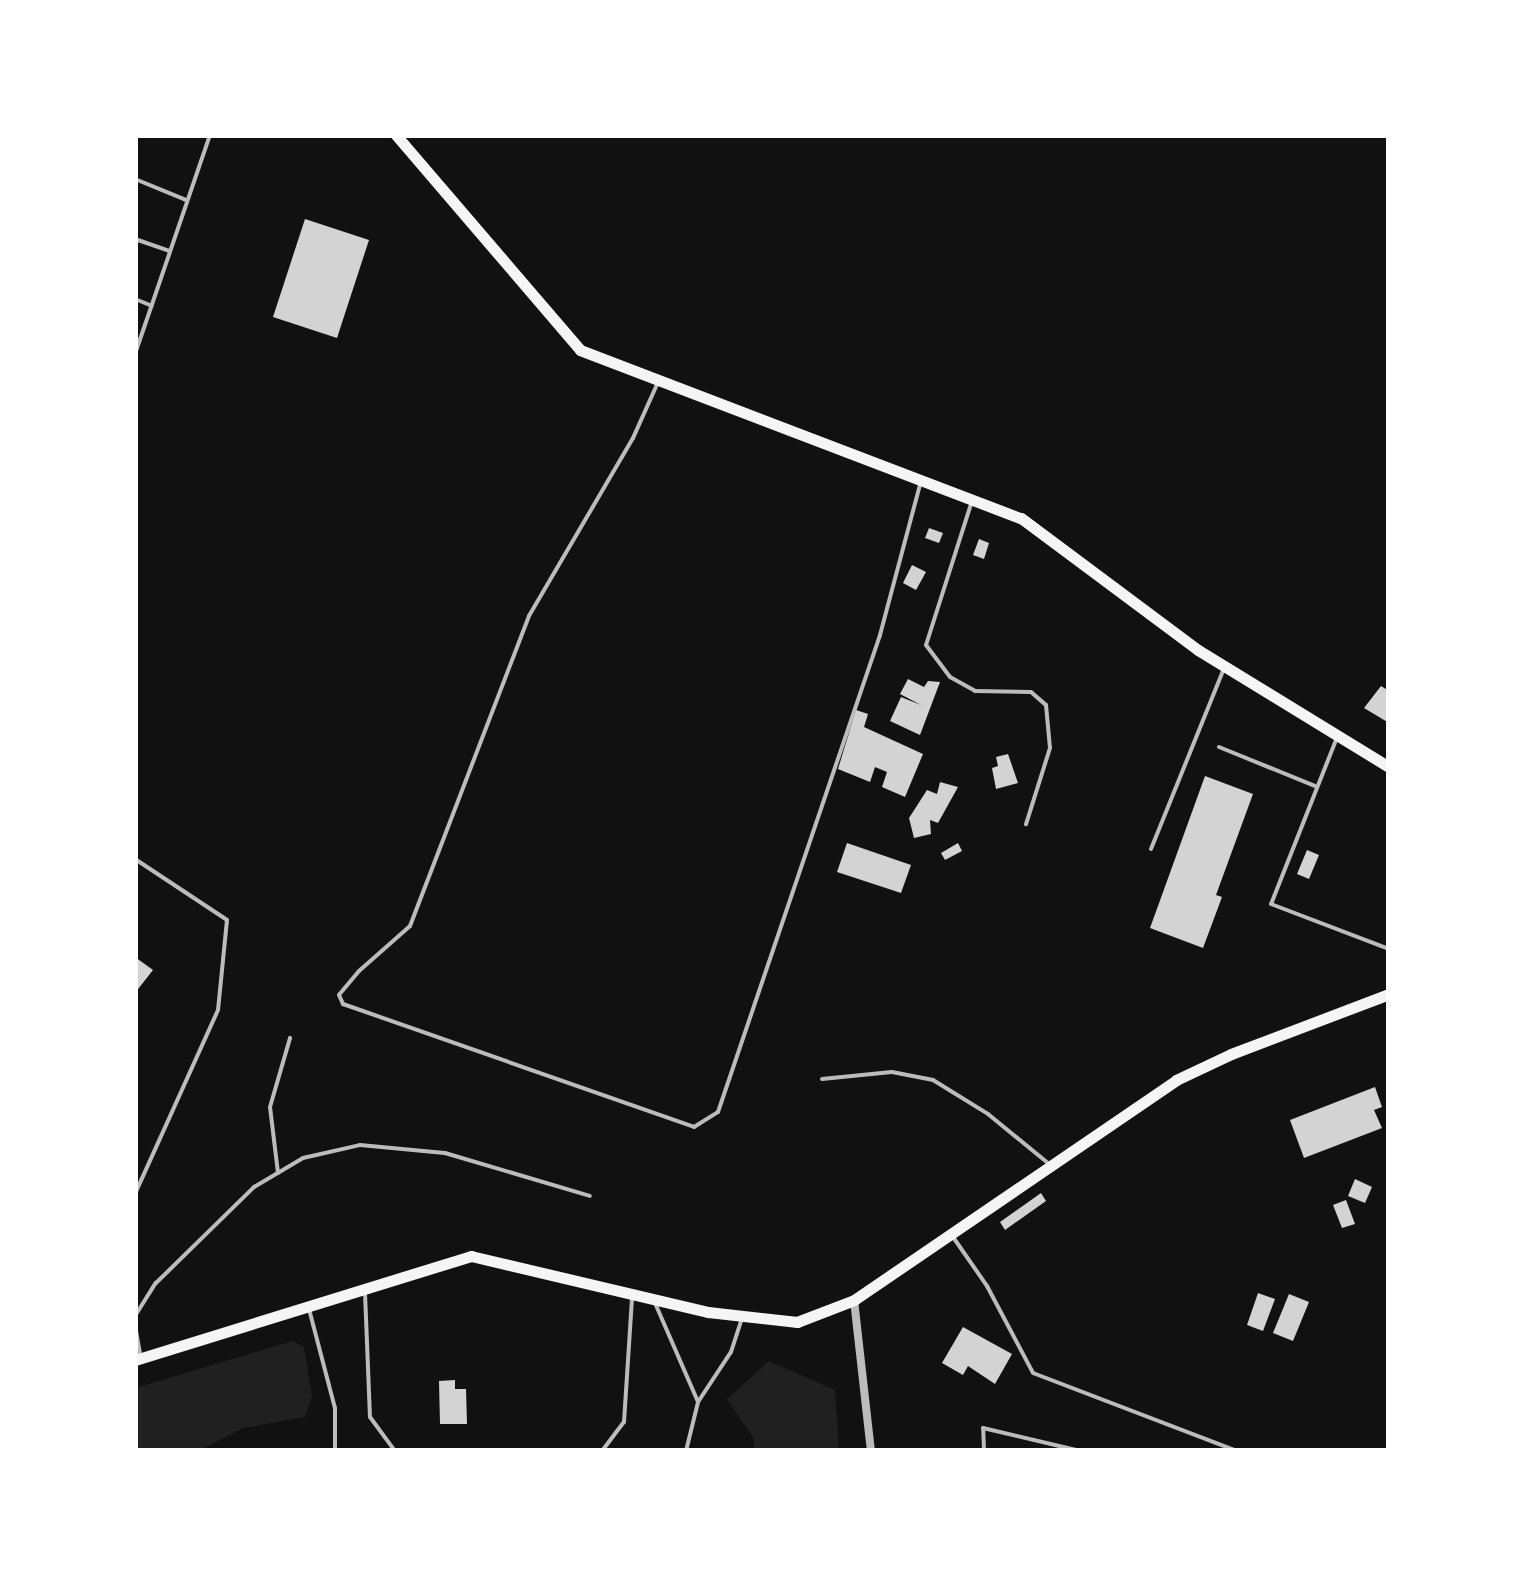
<!DOCTYPE html>
<html>
<head>
<meta charset="utf-8">
<style>
	body { margin:0 }
	#map { position:relative; width:1524px; height:1586px; overflow:hidden; background:#111; font-family:Barlow,sans-serif }
	div>[style] { position:absolute }
	.green>* { inset:0; background:#202020 }
	.building>* { inset:0; background:#d3d3d3 }
	.service>* { height:4px; margin:-2px; padding:0 2px; transform-origin:2px; border-radius:2px; background:#bcbcbc }
	.minor>* { height:8px; margin:-4px; padding:0 4px; transform-origin:4px; border-radius:4px; background:#bcbcbc }
	.secondary>* { height:11px; margin:-5.5px; padding:0 5.5px; transform-origin:5.5px; border-radius:5.5px; background:#f5f5f5 }
	span { translate:-50% -50%; white-space:nowrap; text-align:center; line-height:1.15; -webkit-text-stroke:8px #fff; paint-order:stroke }
	.frame { position:absolute; inset:0; border:138px solid #fff; pointer-events:none }
</style>
</head>
<body>
<div id="map">
	<div class="green">
		<i style="clip-path:polygon(293px 1341px,304px 1347px,312px 1396px,305px 1417px,243px 1428px,198px 1451px,135px 1451px,135px 1388px)"></i>
		<i style="clip-path:polygon(769px 1361px,835px 1390px,839px 1451px,754px 1451px,754px 1439px,727px 1399px)"></i>
	</div>
	<div class="building">
		<i style="clip-path:polygon(305px 219px,369px 240px,337px 338px,273px 317px)"></i>
		<i style="clip-path:polygon(929px 528px,943px 533px,939px 543px,925px 538px)"></i>
		<i style="clip-path:polygon(979px 539px,989px 543px,984px 559px,973px 555px)"></i>
		<i style="clip-path:polygon(912px 565px,926px 572px,916px 590px,903px 583px)"></i>
		<i style="clip-path:polygon(908px 679px,924px 687px,928px 681px,940px 682px,920px 735px,890px 721px,901px 697px,921px 705px,900px 694px)"></i>
		<i style="clip-path:polygon(1381px 686px,1389px 691px,1389px 723px,1364px 708px)"></i>
		<i style="clip-path:polygon(856px 710px,868px 714px,864px 727px,923px 754px,905px 797px,882px 787px,887px 772px,875px 767px,870px 782px,838px 769px)"></i>
		<i style="clip-path:polygon(1008px 754px,1018px 783px,996px 789px,992px 768px,998px 766px,996px 757px)"></i>
		<i style="clip-path:polygon(1205px 776px,1253px 794px,1216px 895px,1222px 897px,1203px 948px,1150px 928px)"></i>
		<i style="clip-path:polygon(940px 782px,958px 787px,938px 823px,930px 820px,931px 834px,914px 838px,909px 818px,927px 790px,937px 794px)"></i>
		<i style="clip-path:polygon(847px 843px,911px 865px,901px 893px,837px 872px)"></i>
		<i style="clip-path:polygon(958px 843px,962px 851px,945px 860px,941px 853px)"></i>
		<i style="clip-path:polygon(1307px 850px,1319px 855px,1309px 879px,1297px 874px)"></i>
		<i style="clip-path:polygon(135px 957px,153px 970px,135px 993px)"></i>
		<i style="clip-path:polygon(1375px 1087px,1382px 1107px,1374px 1110px,1382px 1128px,1304px 1158px,1290px 1120px)"></i>
		<i style="clip-path:polygon(1355px 1179px,1372px 1187px,1365px 1203px,1348px 1196px)"></i>
		<i style="clip-path:polygon(1041px 1193px,1046px 1201px,1005px 1230px,1000px 1222px)"></i>
		<i style="clip-path:polygon(1346px 1200px,1355px 1224px,1342px 1228px,1333px 1205px)"></i>
		<i style="clip-path:polygon(1258px 1293px,1275px 1299px,1263px 1331px,1247px 1325px)"></i>
		<i style="clip-path:polygon(1289px 1294px,1309px 1302px,1293px 1341px,1273px 1333px)"></i>
		<i style="clip-path:polygon(963px 1327px,1012px 1354px,995px 1384px,968px 1366px,963px 1375px,942px 1363px)"></i>
		<i style="clip-path:polygon(455px 1380px,455px 1389px,466px 1389px,467px 1424px,440px 1424px,439px 1381px)"></i>
	</div>
	<div class="service">
		<i style="left:135px;top:179px;width:55px;rotate:22.4deg"></i>
		<i style="left:135px;top:239px;width:37px;rotate:19deg"></i>
		<i style="left:135px;top:299px;width:18px;rotate:22deg"></i>
		<i style="left:135px;top:354px;width:231px;rotate:-71.1deg"></i>
		<i style="left:659px;top:380px;width:64px;rotate:114.1deg"></i>
		<i style="left:633px;top:438px;width:206px;rotate:120.3deg"></i>
		<i style="left:529px;top:616px;width:332px;rotate:111deg"></i>
		<i style="left:410px;top:926px;width:68px;rotate:138.6deg"></i>
		<i style="left:359px;top:971px;width:31px;rotate:130deg"></i>
		<i style="left:339px;top:995px;width:10px;rotate:66deg"></i>
		<i style="left:343px;top:1004px;width:372px;rotate:19.3deg"></i>
		<i style="left:694px;top:1127px;width:28px;rotate:-32deg"></i>
		<i style="left:718px;top:1112px;width:504px;rotate:-71.24deg"></i>
		<i style="left:880px;top:635px;width:155px;rotate:-75.1deg"></i>
		<i style="left:971px;top:504px;width:148px;rotate:107.7deg"></i>
		<i style="left:926px;top:645px;width:40px;rotate:53deg"></i>
		<i style="left:950px;top:677px;width:29px;rotate:29deg"></i>
		<i style="left:975px;top:691px;width:56px;rotate:1deg"></i>
		<i style="left:1031px;top:692px;width:20px;rotate:41deg"></i>
		<i style="left:1046px;top:705px;width:43px;rotate:84.7deg"></i>
		<i style="left:1050px;top:748px;width:80px;rotate:107.5deg"></i>
		<i style="left:1336px;top:740px;width:176px;rotate:111.6deg"></i>
		<i style="left:1271px;top:904px;width:126px;rotate:20.9deg"></i>
		<i style="left:1219px;top:747px;width:104px;rotate:22.1deg"></i>
		<i style="left:1151px;top:849px;width:192px;rotate:-68deg"></i>
		<i style="left:135px;top:859px;width:110px;rotate:33.5deg"></i>
		<i style="left:227px;top:920px;width:90px;rotate:95.7deg"></i>
		<i style="left:218px;top:1010px;width:202px;rotate:114.3deg"></i>
		<i style="left:822px;top:1079px;width:70px;rotate:-5.7deg"></i>
		<i style="left:892px;top:1072px;width:42px;rotate:11deg"></i>
		<i style="left:933px;top:1080px;width:65px;rotate:31.7deg"></i>
		<i style="left:988px;top:1114px;width:79px;rotate:39.3deg"></i>
		<i style="left:278px;top:1173px;width:66px;rotate:-96.9deg"></i>
		<i style="left:270px;top:1107px;width:72px;rotate:-73.8deg"></i>
		<i style="left:953px;top:1237px;width:60px;rotate:55.2deg"></i>
		<i style="left:987px;top:1286px;width:98px;rotate:62.1deg"></i>
		<i style="left:1033px;top:1373px;width:218px;rotate:20.9deg"></i>
		<i style="left:365px;top:1293px;width:124px;rotate:87.7deg"></i>
		<i style="left:370px;top:1417px;width:42px;rotate:53.7deg"></i>
		<i style="left:655px;top:1303px;width:108px;rotate:66.5deg"></i>
		<i style="left:698px;top:1402px;width:60px;rotate:-56.6deg"></i>
		<i style="left:731px;top:1352px;width:33px;rotate:-72deg"></i>
		<i style="left:309px;top:1309px;width:102px;rotate:75.3deg"></i>
		<i style="left:335px;top:1408px;width:43px;rotate:90deg"></i>
		<i style="left:135px;top:1316px;width:39px;rotate:-58deg"></i>
		<i style="left:156px;top:1283px;width:137px;rotate:-44.4deg"></i>
		<i style="left:254px;top:1187px;width:57px;rotate:-30.6deg"></i>
		<i style="left:303px;top:1158px;width:58px;rotate:-12.8deg"></i>
		<i style="left:360px;top:1145px;width:85px;rotate:5.4deg"></i>
		<i style="left:445px;top:1153px;width:151px;rotate:16.5deg"></i>
		<i style="left:135px;top:1325px;width:28px;rotate:80deg"></i>
		<i style="left:602px;top:1451px;width:36px;rotate:-53deg"></i>
		<i style="left:624px;top:1422px;width:123px;rotate:-86.3deg"></i>
		<i style="left:686px;top:1451px;width:50px;rotate:-76.2deg"></i>
		<i style="left:984px;top:1451px;width:23px;rotate:-92deg"></i>
		<i style="left:983px;top:1428px;width:100px;rotate:13.3deg"></i>
	</div>
	<div class="minor">
		<i style="left:854px;top:1300px;width:152px;rotate:83.6deg"></i>
	</div>
	<div class="secondary">
		<i style="left:396px;top:135px;width:283px;rotate:49.4deg"></i>
		<i style="left:580px;top:350px;width:472px;rotate:20.9deg"></i>
		<i style="left:1021px;top:518px;width:221px;rotate:36.7deg"></i>
		<i style="left:1198px;top:650px;width:224px;rotate:31.5deg"></i>
		<i style="left:135px;top:1360px;width:352px;rotate:-17.2deg"></i>
		<i style="left:471px;top:1256px;width:244px;rotate:13.3deg"></i>
		<i style="left:708px;top:1312px;width:90px;rotate:6.4deg"></i>
		<i style="left:797px;top:1322px;width:61px;rotate:-21.1deg"></i>
		<i style="left:854px;top:1300px;width:390px;rotate:-34.3deg"></i>
		<i style="left:1176px;top:1080px;width:61px;rotate:-25.3deg"></i>
		<i style="left:1231px;top:1054px;width:169px;rotate:-20.8deg"></i>
	</div>
	<div class="frame"></div>
</div>
</body>
</html>
